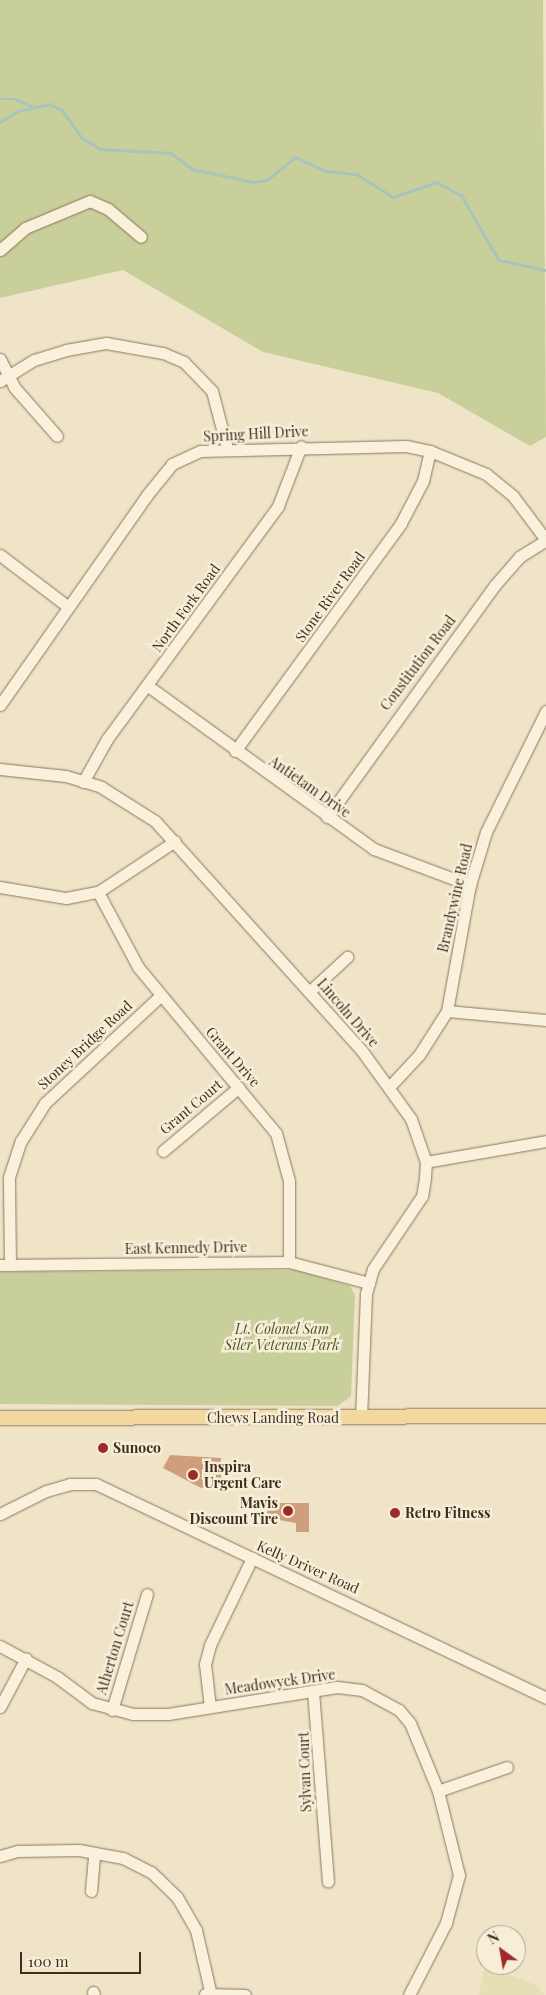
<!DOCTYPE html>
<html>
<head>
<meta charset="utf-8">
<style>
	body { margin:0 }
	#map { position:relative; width:546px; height:1995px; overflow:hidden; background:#f0e4c8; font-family:"Playfair Display",serif }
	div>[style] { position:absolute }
	.farmland>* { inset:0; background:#e6deb5 }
	.green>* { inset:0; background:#c9cf9b }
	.stream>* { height:2.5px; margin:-1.25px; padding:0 1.25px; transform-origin:1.25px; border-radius:1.25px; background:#a9c4bc }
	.building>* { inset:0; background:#cf9f7d }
	.roads { filter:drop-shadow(0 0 1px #8d765c) drop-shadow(0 0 1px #8d765c) }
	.minor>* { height:11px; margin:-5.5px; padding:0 5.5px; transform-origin:5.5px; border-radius:5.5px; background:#faf1dc }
	.major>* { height:14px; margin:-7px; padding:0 7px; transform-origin:7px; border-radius:7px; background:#f3d9a0 }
	.dots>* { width:14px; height:14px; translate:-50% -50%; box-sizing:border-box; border:2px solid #f7eed8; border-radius:50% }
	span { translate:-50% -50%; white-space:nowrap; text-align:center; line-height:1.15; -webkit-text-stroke:5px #f7eed8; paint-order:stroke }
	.street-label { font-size:14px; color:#3d2e20 }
	.park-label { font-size:14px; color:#4d5a26; font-style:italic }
	.poi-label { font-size:14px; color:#3d2e20; font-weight:700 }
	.left { translate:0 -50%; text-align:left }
	.right { translate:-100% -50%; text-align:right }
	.north { position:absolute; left:476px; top:1925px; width:50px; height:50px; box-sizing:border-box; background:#f7eed8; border:1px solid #ada18e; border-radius:50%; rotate:328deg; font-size:14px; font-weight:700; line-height:20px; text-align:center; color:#3d2e20 }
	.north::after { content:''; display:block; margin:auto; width:18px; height:22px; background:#9e2a2b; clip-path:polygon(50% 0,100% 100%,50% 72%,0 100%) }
	.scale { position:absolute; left:20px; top:1952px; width:121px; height:22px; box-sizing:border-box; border:2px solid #3d2e20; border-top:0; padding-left:6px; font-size:15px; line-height:18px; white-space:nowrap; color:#3d2e20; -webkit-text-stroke:4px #f7eed8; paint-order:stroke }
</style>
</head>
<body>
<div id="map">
	<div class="farmland">
		<i style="clip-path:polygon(485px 1965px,538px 1986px,544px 1995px,479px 1995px)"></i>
	</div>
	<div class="green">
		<i style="clip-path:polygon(0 0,543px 0,546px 437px,530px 446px,438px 393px,263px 352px,123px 270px,0 298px)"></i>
		<i style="clip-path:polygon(296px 1270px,350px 1286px,355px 1295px,351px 1396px,338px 1406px,0 1404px,0 1272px)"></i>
	</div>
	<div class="stream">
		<i style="left:0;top:99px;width:16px"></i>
		<i style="left:16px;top:99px;width:17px;rotate:25deg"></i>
		<i style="left:0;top:122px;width:21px;rotate:-31deg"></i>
		<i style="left:18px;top:111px;width:33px;rotate:-12deg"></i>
		<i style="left:50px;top:104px;width:15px;rotate:28deg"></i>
		<i style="left:63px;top:111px;width:32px;rotate:55deg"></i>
		<i style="left:81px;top:137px;width:22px;rotate:32deg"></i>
		<i style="left:100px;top:149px;width:71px;rotate:3.2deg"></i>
		<i style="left:171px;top:153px;width:26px;rotate:37deg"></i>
		<i style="left:192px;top:169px;width:62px;rotate:12deg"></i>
		<i style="left:253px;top:182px;width:14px;rotate:-8deg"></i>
		<i style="left:267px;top:180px;width:36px;rotate:-39deg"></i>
		<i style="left:295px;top:157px;width:34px;rotate:24deg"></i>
		<i style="left:326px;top:171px;width:31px;rotate:6deg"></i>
		<i style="left:357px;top:174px;width:43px;rotate:32.6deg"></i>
		<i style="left:393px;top:197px;width:46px;rotate:-18.8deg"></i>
		<i style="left:437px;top:182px;width:29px;rotate:29deg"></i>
		<i style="left:462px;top:196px;width:74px;rotate:60deg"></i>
		<i style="left:499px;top:260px;width:48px;rotate:12deg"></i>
	</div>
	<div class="building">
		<i style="clip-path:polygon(170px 1455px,221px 1458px,221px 1482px,201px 1488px,163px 1468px)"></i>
		<i style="clip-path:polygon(268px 1503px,309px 1503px,309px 1532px,296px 1532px,296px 1523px,267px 1518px)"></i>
	</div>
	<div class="roads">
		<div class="minor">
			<i style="left:0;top:250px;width:33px;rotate:-41deg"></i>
			<i style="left:25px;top:228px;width:70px;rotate:-22.6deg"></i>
			<i style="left:90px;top:201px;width:20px;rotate:24deg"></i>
			<i style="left:108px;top:209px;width:43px;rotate:40.3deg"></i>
			<i style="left:0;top:359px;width:31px;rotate:63deg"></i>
			<i style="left:14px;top:387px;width:65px;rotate:48.7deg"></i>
			<i style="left:0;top:381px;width:40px;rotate:-32deg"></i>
			<i style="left:34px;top:360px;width:34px;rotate:-17deg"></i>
			<i style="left:66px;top:350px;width:41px;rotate:-9.9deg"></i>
			<i style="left:106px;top:343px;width:58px;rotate:10deg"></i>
			<i style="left:163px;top:353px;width:23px;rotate:23deg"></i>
			<i style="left:184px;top:362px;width:40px;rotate:46deg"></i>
			<i style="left:212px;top:391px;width:59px;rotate:75.3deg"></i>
			<i style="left:0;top:555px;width:84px;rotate:37.3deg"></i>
			<i style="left:148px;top:686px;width:279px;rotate:35.8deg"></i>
			<i style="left:374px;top:849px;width:103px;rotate:20.6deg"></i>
			<i style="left:0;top:705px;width:256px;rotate:-55deg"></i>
			<i style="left:147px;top:495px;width:40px;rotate:-51deg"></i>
			<i style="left:172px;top:464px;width:31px;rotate:-25deg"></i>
			<i style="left:200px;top:451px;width:206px;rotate:-1.4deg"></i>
			<i style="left:406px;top:446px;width:25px;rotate:12deg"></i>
			<i style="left:430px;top:451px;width:61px;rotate:22.3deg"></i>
			<i style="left:486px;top:474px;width:35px;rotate:39deg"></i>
			<i style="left:513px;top:496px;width:55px;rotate:53.1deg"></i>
			<i style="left:235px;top:751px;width:282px;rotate:-53.9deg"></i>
			<i style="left:401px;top:523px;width:47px;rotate:-62.4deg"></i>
			<i style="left:423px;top:481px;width:31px;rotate:-77deg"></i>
			<i style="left:0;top:769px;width:66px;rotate:6.1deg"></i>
			<i style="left:66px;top:776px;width:37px;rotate:17deg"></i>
			<i style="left:101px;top:787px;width:64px;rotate:32.2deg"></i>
			<i style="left:155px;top:821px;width:309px;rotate:48deg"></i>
			<i style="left:362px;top:1051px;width:84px;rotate:54.2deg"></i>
			<i style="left:411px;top:1119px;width:46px;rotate:70.8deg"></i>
			<i style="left:426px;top:1162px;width:16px;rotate:94deg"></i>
			<i style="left:425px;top:1178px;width:18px;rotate:99deg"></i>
			<i style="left:422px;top:1196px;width:88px;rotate:123.9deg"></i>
			<i style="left:373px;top:1269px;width:26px;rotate:106deg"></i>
			<i style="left:366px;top:1294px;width:123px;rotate:92.3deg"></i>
			<i style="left:83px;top:782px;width:49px;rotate:-60.8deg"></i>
			<i style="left:107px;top:739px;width:289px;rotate:-53.7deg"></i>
			<i style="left:278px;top:506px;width:64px;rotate:-69deg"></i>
			<i style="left:327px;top:817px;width:286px;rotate:-54.1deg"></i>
			<i style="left:495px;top:585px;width:37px;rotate:-49deg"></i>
			<i style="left:519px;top:557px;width:32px;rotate:-32deg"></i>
			<i style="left:0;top:887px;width:67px;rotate:9.5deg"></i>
			<i style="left:66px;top:898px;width:33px;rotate:-11deg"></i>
			<i style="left:98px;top:892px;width:92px;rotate:-33.5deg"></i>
			<i style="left:98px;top:892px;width:85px;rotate:61.9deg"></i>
			<i style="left:138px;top:967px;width:216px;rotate:50.3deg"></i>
			<i style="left:276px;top:1133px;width:50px;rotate:74.8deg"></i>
			<i style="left:289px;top:1181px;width:81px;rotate:90deg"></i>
			<i style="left:309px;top:992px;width:52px;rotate:-42.6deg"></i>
			<i style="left:447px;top:1011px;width:99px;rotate:5.2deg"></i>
			<i style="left:390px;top:1086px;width:42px;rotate:-46.9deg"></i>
			<i style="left:419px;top:1055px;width:52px;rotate:-57.5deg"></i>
			<i style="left:447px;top:1011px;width:128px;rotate:-79.7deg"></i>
			<i style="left:470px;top:885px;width:55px;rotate:-73.2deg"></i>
			<i style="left:486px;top:832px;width:135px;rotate:-63.6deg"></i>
			<i style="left:163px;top:1151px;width:99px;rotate:-40.1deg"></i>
			<i style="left:426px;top:1162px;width:122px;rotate:-9.9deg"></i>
			<i style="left:0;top:1265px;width:289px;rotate:-0.6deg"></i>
			<i style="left:289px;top:1262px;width:83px;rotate:14.7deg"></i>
			<i style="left:10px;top:1265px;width:88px;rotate:-90.7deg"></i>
			<i style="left:9px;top:1177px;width:38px;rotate:-72deg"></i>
			<i style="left:21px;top:1141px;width:45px;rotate:-57.7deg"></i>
			<i style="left:45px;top:1103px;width:157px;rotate:-42.9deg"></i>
			<i style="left:0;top:1514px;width:51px;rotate:-26.6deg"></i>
			<i style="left:46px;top:1491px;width:25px;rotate:-16deg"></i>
			<i style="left:70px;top:1484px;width:26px"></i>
			<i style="left:96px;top:1484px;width:498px;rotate:25.4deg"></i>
			<i style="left:0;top:1646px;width:65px;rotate:28.5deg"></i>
			<i style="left:57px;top:1677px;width:44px;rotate:36.6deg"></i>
			<i style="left:92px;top:1703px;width:42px;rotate:15deg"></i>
			<i style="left:133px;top:1714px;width:35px"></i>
			<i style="left:168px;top:1714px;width:171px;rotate:-9.1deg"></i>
			<i style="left:337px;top:1687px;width:25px;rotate:7deg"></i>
			<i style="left:362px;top:1690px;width:42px;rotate:28.4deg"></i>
			<i style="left:399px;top:1710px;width:17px;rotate:50deg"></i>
			<i style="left:410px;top:1723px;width:74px;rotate:67.6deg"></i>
			<i style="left:438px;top:1791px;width:87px;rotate:76deg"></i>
			<i style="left:459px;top:1875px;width:50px;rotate:105.2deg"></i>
			<i style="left:446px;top:1923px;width:81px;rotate:117.2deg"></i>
			<i style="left:313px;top:1691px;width:191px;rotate:85.5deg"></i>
			<i style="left:0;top:1707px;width:55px;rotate:-62deg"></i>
			<i style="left:210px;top:1707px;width:43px;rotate:-96.6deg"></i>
			<i style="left:205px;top:1664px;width:20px;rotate:-75deg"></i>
			<i style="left:210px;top:1645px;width:97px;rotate:-64.2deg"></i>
			<i style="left:112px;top:1710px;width:121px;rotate:-73.2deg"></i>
			<i style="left:438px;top:1791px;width:73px;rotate:-19.2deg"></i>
			<i style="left:0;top:1856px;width:19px;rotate:-16deg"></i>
			<i style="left:18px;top:1851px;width:61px;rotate:-0.9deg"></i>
			<i style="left:79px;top:1850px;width:45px;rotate:10.3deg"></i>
			<i style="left:123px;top:1858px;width:31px;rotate:27deg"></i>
			<i style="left:151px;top:1872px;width:36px;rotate:44deg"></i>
			<i style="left:177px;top:1897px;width:38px;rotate:60deg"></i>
			<i style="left:196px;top:1930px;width:67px;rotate:77deg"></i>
			<i style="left:91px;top:1891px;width:38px;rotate:-85deg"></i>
			<i style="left:93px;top:1992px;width:3px;rotate:72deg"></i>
			<i style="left:205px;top:1994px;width:40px;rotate:1.4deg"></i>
		</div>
		<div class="major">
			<i style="left:0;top:1418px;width:546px;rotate:-0.21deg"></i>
		</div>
	</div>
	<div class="dots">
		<i style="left:103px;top:1448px;background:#9e2a2b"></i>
		<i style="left:193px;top:1475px;background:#9e2a2b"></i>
		<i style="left:288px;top:1511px;background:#9e2a2b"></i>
		<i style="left:395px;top:1513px;background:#9e2a2b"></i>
	</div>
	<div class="street-label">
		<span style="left:256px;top:434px;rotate:-3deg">Spring Hill Drive</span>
		<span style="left:330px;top:597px;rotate:-54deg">Stone River Road</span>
		<span style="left:186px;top:608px;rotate:-54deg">North Fork Road</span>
		<span style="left:418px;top:663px;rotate:-53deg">Constitution Road</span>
		<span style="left:310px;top:787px;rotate:35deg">Antietam Drive</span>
		<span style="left:455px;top:898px;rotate:-77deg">Brandywine Road</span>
		<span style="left:348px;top:1013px;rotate:49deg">Lincoln Drive</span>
		<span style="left:85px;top:1045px;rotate:-43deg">Stoney Bridge Road</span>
		<span style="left:233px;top:1057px;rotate:49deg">Grant Drive</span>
		<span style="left:191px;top:1107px;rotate:-40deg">Grant Court</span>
		<span style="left:186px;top:1248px;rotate:-1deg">East Kennedy Drive</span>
		<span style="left:273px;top:1418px">Chews Landing Road</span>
		<span style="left:308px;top:1567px;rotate:24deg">Kelly Driver Road</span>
		<span style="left:115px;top:1648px;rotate:-73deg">Atherton Court</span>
		<span style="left:280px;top:1682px;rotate:-8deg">Meadowyck Drive</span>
		<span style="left:305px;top:1772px;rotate:-92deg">Sylvan Court</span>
	</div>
	<div class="park-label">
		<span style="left:282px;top:1337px">Lt. Colonel Sam<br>Siler Veterans Park</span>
	</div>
	<div class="poi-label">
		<span class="left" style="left:113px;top:1448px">Sunoco</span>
		<span class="left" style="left:204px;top:1475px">Inspira<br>Urgent Care</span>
		<span class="right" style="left:278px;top:1511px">Mavis<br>Discount Tire</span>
		<span class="left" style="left:405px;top:1513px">Retro Fitness</span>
	</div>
	<div class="north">N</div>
	<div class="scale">100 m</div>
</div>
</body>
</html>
